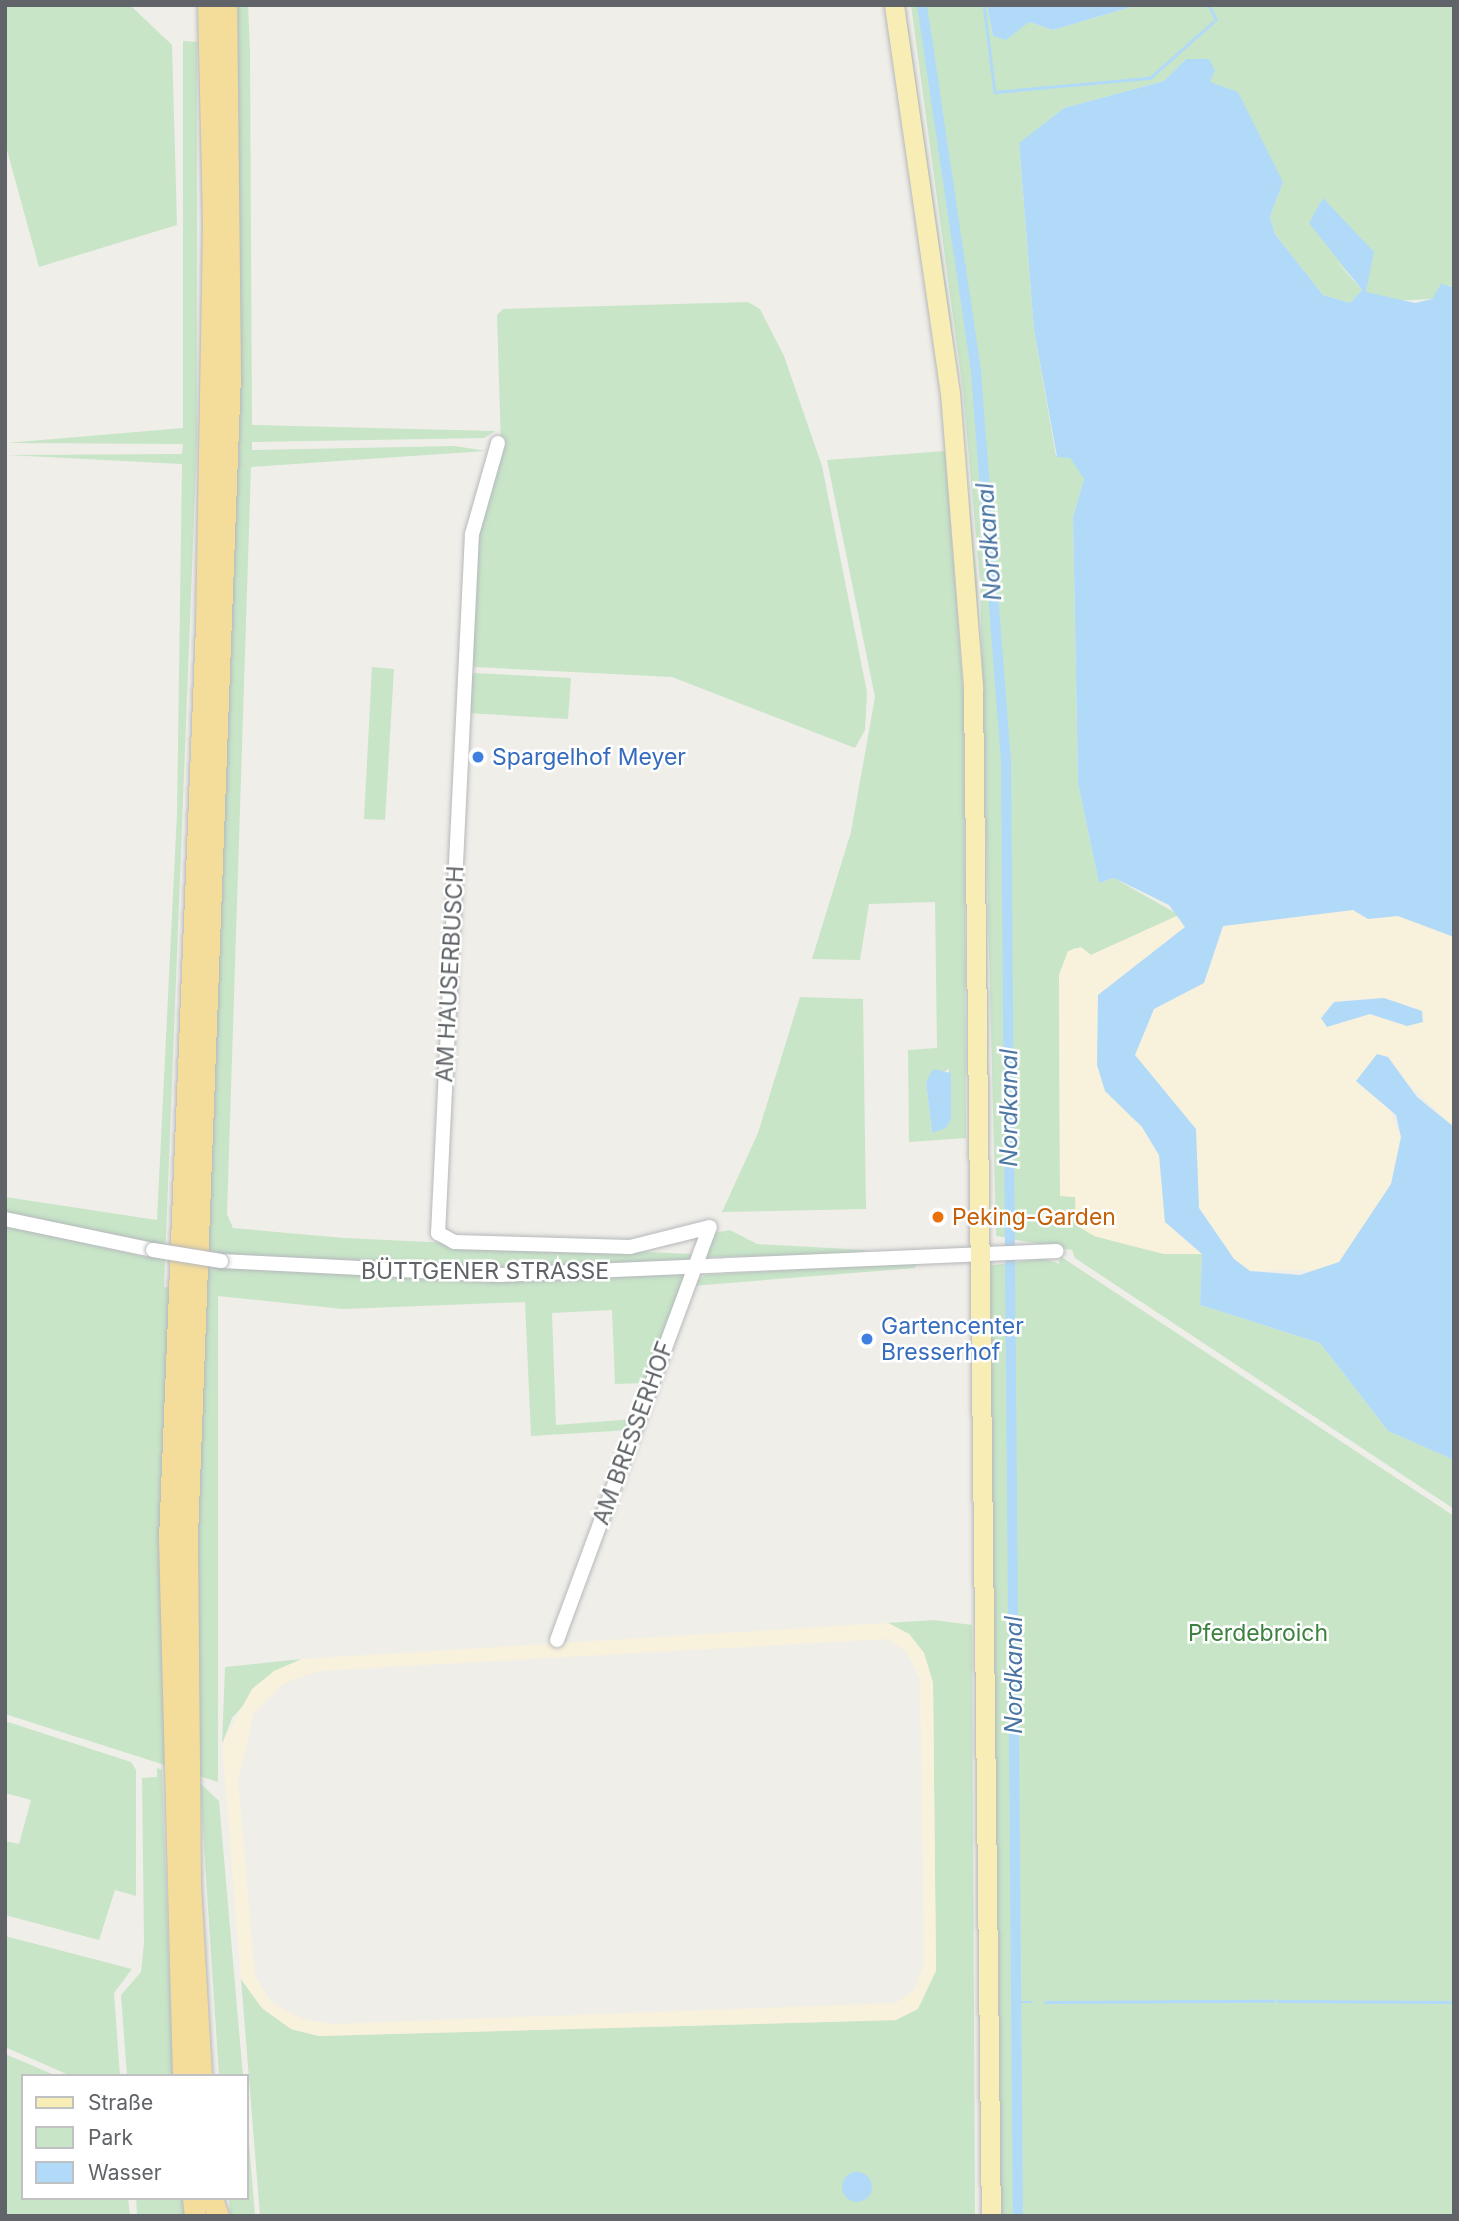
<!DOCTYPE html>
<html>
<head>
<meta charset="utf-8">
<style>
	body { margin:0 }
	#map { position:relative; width:1459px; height:2221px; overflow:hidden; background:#f0eee9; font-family:Inter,sans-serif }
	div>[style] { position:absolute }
	.green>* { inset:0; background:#c8e5c8 }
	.sand>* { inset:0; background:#f8f1dc }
	.water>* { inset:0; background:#b1daf8 }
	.round { border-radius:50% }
	.stream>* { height:2.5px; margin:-1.25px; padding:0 1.25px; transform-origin:1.25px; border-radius:1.25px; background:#b1daf8 }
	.canal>* { height:10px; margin:-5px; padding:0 5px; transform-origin:5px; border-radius:5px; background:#b1daf8 }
	.roads { filter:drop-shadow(0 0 2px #b5b8bb) drop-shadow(0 0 2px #b5b8bb) }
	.minor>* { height:14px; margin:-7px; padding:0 7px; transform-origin:7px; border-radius:7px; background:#fff }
	.major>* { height:19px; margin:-9.5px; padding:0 9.5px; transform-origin:9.5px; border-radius:9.5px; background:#f8edb5 }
	.highway>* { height:21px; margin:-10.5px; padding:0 10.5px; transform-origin:10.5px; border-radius:10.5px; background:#f4dd9b }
	.bridges { filter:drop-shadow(0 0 2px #b5b8bb) drop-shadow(0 0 2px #b5b8bb) }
	.minor-bridge>* { height:14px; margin:-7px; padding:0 7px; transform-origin:7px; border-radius:7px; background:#fff }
	.dots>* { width:19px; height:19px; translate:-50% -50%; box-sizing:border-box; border:4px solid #fff; border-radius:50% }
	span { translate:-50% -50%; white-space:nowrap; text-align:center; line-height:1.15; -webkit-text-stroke:5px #fff; paint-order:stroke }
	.shop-label { font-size:23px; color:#366cbe }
	.left { translate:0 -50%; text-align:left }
	.street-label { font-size:23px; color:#606367 }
	.food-label { font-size:23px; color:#c56008 }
	.park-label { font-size:23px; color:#3d813f }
	.water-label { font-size:24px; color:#4a75a2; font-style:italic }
	.frame { position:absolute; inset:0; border:7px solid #606367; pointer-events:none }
	.legend { position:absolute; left:21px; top:2074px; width:228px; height:126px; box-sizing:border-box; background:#fff; border:2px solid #bfc1c2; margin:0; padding:9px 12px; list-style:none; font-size:21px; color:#606367 }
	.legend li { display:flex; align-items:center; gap:14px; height:35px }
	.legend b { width:35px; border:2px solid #bfc1c2 }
</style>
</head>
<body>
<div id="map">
	<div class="green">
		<i style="clip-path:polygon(5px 5px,130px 5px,172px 45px,177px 225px,39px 267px,5px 143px)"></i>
		<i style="clip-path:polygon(237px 5px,248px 5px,250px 51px,252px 425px,495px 431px,484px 438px,252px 442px,252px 450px,455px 446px,486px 451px,251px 467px,227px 1214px,233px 1228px,344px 1238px,692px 1254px,647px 1383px,615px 1384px,612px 1310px,552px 1313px,556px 1425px,634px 1419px,630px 1430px,531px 1436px,525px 1302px,343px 1309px,218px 1296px,218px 1782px,5px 1714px,5px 1225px,154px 1259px,154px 1243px,5px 1213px,5px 1197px,157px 1220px,177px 813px,182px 464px,7px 455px,182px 454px,183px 444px,6px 443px,183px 428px,183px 41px,197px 42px,197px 440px,164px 1287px,204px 1294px,238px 440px)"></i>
		<i style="clip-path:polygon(905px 5px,951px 321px,977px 582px,984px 726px,989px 1156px,981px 793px)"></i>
		<i style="clip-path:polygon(911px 5px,987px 5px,993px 36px,1029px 22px,1053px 30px,1138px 5px,1454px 5px,1454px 287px,1448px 285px,1432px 299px,1391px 301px,1366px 292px,1332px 256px,1362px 290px,1350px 303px,1323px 295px,1275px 234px,1270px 217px,1283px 182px,1186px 59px,1164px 81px,1064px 108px,1019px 144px,1034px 330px,1056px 456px,1070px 457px,1084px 479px,1073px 517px,1078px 784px,1099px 883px,1114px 878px,1179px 915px,1091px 955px,1075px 948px,1068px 952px,1059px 975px,1060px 1195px,1075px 1197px,1094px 1236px,1164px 1254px,1202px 1254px,1200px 1305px,1320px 1343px,1388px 1431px,1454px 1460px,1454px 1509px,1075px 1258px,1072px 1250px,996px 1236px,980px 582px,963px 391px)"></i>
		<i style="clip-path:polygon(748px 302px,760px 309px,784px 356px,822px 466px,867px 692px,865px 730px,855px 748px,672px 677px,475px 667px,469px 660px,476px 534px,501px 447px,497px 315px,503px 309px)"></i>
		<i style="clip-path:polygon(evenodd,945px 451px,964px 704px,966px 1138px,909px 1142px,908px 1050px,937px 1048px,935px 902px,869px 904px,860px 960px,812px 959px,851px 832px,875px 697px,827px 460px,945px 451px,949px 1069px,951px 1119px,932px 1133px,926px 1082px,949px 1069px)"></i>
		<i style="clip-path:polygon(372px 667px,394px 669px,385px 820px,364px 819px)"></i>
		<i style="clip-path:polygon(474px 673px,571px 678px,568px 719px,466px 713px,468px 679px)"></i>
		<i style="clip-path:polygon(800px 997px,863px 999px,866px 1209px,722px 1212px,758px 1133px)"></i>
		<i style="clip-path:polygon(730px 1230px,757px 1244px,866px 1250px,855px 1255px,706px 1257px,713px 1233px)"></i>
		<i style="clip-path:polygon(1060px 1256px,1454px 1516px,1454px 2216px,995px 2216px,987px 1266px,1044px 1258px,1059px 1264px)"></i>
		<i style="clip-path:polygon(916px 1262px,915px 1268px,691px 1286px,705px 1275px)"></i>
		<i style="clip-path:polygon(934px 1620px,972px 1625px,975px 2216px,260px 2216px,241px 1979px,262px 2008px,291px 2029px,319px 2036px,896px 2020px,936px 1971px,933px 1683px,924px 1653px,909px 1634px,888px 1623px)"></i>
		<i style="clip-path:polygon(302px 1659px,274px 1671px,232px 1718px,222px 1744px,225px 1667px)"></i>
		<i style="clip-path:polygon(5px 1721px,131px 1762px,136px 1770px,136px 1896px,115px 1890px,99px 1940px,5px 1915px,5px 1841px,19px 1844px,31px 1800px,5px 1793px)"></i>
		<i style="clip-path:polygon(157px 1768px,162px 1770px,173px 2076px,127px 2076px,121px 1995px,141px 1972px,144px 1943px,142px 1778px,157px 1777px)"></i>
		<i style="clip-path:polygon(200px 1783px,219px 1801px,243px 2076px,219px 2076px)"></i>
		<i style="clip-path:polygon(5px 1936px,132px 1969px,114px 1993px,120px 2076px,71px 2076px,5px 2047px)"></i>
		<i style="clip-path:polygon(5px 2054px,57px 2076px,23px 2076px,23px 2198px,128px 2198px,130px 2216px,5px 2216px)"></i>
		<i style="clip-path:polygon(247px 2118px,255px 2216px,230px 2216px,229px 2198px,247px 2198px)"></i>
		<i style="clip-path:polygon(136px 2198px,184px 2198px,185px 2216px,137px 2216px)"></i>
	</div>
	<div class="sand">
		<i style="clip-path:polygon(evenodd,1353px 910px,1398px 916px,1454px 937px,1454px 1127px,1403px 1079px,1359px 1086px,1386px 1103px,1401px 1137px,1391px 1184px,1356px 1243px,1339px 1262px,1319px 1270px,1250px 1271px,1234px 1259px,1199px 1208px,1196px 1129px,1135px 1055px,1154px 1009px,1204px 982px,1223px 926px,1353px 910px,1384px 998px,1418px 1009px,1400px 1024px,1370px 1014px,1354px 1019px,1345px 1000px,1384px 998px)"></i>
		<i style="clip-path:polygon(1179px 915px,1185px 927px,1098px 995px,1097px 1065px,1105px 1091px,1142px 1127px,1159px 1156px,1165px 1222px,1202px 1254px,1164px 1254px,1094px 1236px,1076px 1225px,1075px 1197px,1060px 1196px,1059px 975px,1068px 951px,1081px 947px,1091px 955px)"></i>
		<i style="clip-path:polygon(evenodd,888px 1623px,909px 1634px,924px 1653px,933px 1683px,936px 1971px,918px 2009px,896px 2020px,319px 2036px,291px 2029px,262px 2008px,241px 1979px,222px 1744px,252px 1689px,274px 1671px,302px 1659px,888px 1623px,888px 1639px,906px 1651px,920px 1679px,924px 1964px,914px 1990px,896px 2003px,332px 2024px,302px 2019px,272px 2003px,255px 1976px,238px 1780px,254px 1713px,283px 1684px,318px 1671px,888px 1639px)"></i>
	</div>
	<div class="water">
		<i style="clip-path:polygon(987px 5px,1138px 5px,1053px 30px,1029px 22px,1006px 40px,993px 36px)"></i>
		<i style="clip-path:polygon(1186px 59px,1209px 59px,1215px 70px,1210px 82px,1238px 92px,1283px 182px,1270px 217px,1275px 234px,1323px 295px,1350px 303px,1362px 290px,1309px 223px,1323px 198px,1374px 252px,1366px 292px,1415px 303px,1432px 299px,1441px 284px,1454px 287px,1454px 937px,1398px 916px,1368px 919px,1353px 910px,1223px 926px,1204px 983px,1154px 1009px,1135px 1055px,1196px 1129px,1199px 1208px,1234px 1259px,1250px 1271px,1300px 1275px,1339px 1262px,1391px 1184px,1401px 1137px,1396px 1115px,1356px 1081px,1377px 1054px,1388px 1057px,1417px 1097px,1454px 1127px,1454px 1460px,1388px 1431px,1320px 1343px,1200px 1305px,1202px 1254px,1165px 1222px,1159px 1155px,1142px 1127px,1105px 1091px,1097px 1065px,1098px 995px,1185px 927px,1169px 905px,1114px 878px,1099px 883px,1078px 784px,1073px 517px,1084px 479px,1070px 458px,1057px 457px,1034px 330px,1019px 143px,1064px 108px,1164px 81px)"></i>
		<i style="clip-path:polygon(1384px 998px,1422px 1011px,1423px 1022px,1407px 1026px,1370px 1014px,1327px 1027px,1321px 1018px,1334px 1002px)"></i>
		<i style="clip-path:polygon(933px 1069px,951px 1073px,951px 1119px,946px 1128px,932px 1133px,926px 1082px)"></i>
		<i class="round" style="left:842px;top:2172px;width:30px;height:30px"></i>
	</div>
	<div class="stream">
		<i style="left:984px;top:5px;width:88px;rotate:82.8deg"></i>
		<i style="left:995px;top:92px;width:156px;rotate:-5.2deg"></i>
		<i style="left:1150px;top:78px;width:84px;rotate:-41.6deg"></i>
		<i style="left:1209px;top:5px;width:16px;rotate:63deg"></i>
		<i style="left:1278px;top:2001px;width:176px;rotate:0.3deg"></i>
		<i style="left:1016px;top:2002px;width:16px"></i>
		<i style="left:1045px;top:2002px;width:228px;rotate:-0.3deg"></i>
	</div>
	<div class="canal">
		<i style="left:922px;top:5px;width:371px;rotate:81.6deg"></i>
		<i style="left:976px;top:372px;width:395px;rotate:85.6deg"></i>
		<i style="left:1006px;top:766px;width:1450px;rotate:89.53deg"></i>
	</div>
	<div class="roads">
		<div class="minor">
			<i style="left:498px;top:443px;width:95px;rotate:105.9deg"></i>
			<i style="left:472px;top:534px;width:700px;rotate:92.78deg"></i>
			<i style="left:438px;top:1233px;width:18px;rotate:29deg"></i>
			<i style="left:454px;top:1242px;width:176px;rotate:1.6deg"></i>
			<i style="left:630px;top:1247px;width:82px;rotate:-14deg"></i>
			<i style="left:5px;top:1219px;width:151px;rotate:11.8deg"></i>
			<i style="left:221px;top:1261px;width:278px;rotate:2.9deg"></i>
			<i style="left:499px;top:1275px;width:558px;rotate:-2.47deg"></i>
			<i style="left:557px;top:1640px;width:440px;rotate:-69.7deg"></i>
		</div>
		<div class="major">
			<i style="left:894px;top:5px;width:392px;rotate:81.8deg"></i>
			<i style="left:950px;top:393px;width:296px;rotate:85.5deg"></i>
			<i style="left:973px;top:688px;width:1528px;rotate:89.33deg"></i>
		</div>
		<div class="highway">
			<i style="left:183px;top:2076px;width:537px;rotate:-91.49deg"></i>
			<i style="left:169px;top:1539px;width:913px;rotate:-87.68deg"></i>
			<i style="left:206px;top:627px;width:405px;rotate:-89deg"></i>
			<i style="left:213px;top:222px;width:217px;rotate:-91.3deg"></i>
			<i style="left:201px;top:2076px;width:192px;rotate:-93.3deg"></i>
			<i style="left:190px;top:1884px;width:348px;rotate:-90.5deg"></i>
			<i style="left:187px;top:1536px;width:1161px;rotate:-87.88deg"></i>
			<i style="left:230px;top:376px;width:371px;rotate:-90.6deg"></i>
			<i style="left:193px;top:2198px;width:18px;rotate:84deg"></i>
			<i style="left:212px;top:2198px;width:19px;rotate:72deg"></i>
		</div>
	</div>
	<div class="bridges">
		<div class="minor-bridge">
			<i style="left:153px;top:1250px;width:69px;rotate:9.2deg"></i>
		</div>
	</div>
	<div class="dots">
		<i style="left:478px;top:757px;background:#3f7fe0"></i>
		<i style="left:938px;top:1217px;background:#e8710a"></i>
		<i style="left:867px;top:1339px;background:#3f7fe0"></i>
	</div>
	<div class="shop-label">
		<span class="left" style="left:492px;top:757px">Spargelhof Meyer</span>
		<span class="left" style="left:881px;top:1339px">Gartencenter<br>Bresserhof</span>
	</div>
	<div class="street-label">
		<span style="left:450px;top:974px;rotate:-87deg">AM HAUSERBUSCH</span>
		<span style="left:485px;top:1271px">BÜTTGENER STRASSE</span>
		<span style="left:633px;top:1433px;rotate:-70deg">AM BRESSERHOF</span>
	</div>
	<div class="food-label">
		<span class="left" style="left:952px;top:1217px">Peking-Garden</span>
	</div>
	<div class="park-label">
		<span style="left:1258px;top:1633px">Pferdebroich</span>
	</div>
	<div class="water-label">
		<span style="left:989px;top:542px;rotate:-94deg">Nordkanal</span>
		<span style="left:1009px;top:1108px;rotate:-90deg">Nordkanal</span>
		<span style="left:1014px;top:1675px;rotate:-90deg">Nordkanal</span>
	</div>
	<div class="frame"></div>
	<ul class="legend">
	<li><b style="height:9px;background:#f8edb5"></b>Straße</li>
	<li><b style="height:19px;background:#c8e5c8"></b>Park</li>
	<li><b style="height:19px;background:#b1daf8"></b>Wasser</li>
	</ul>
</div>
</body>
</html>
